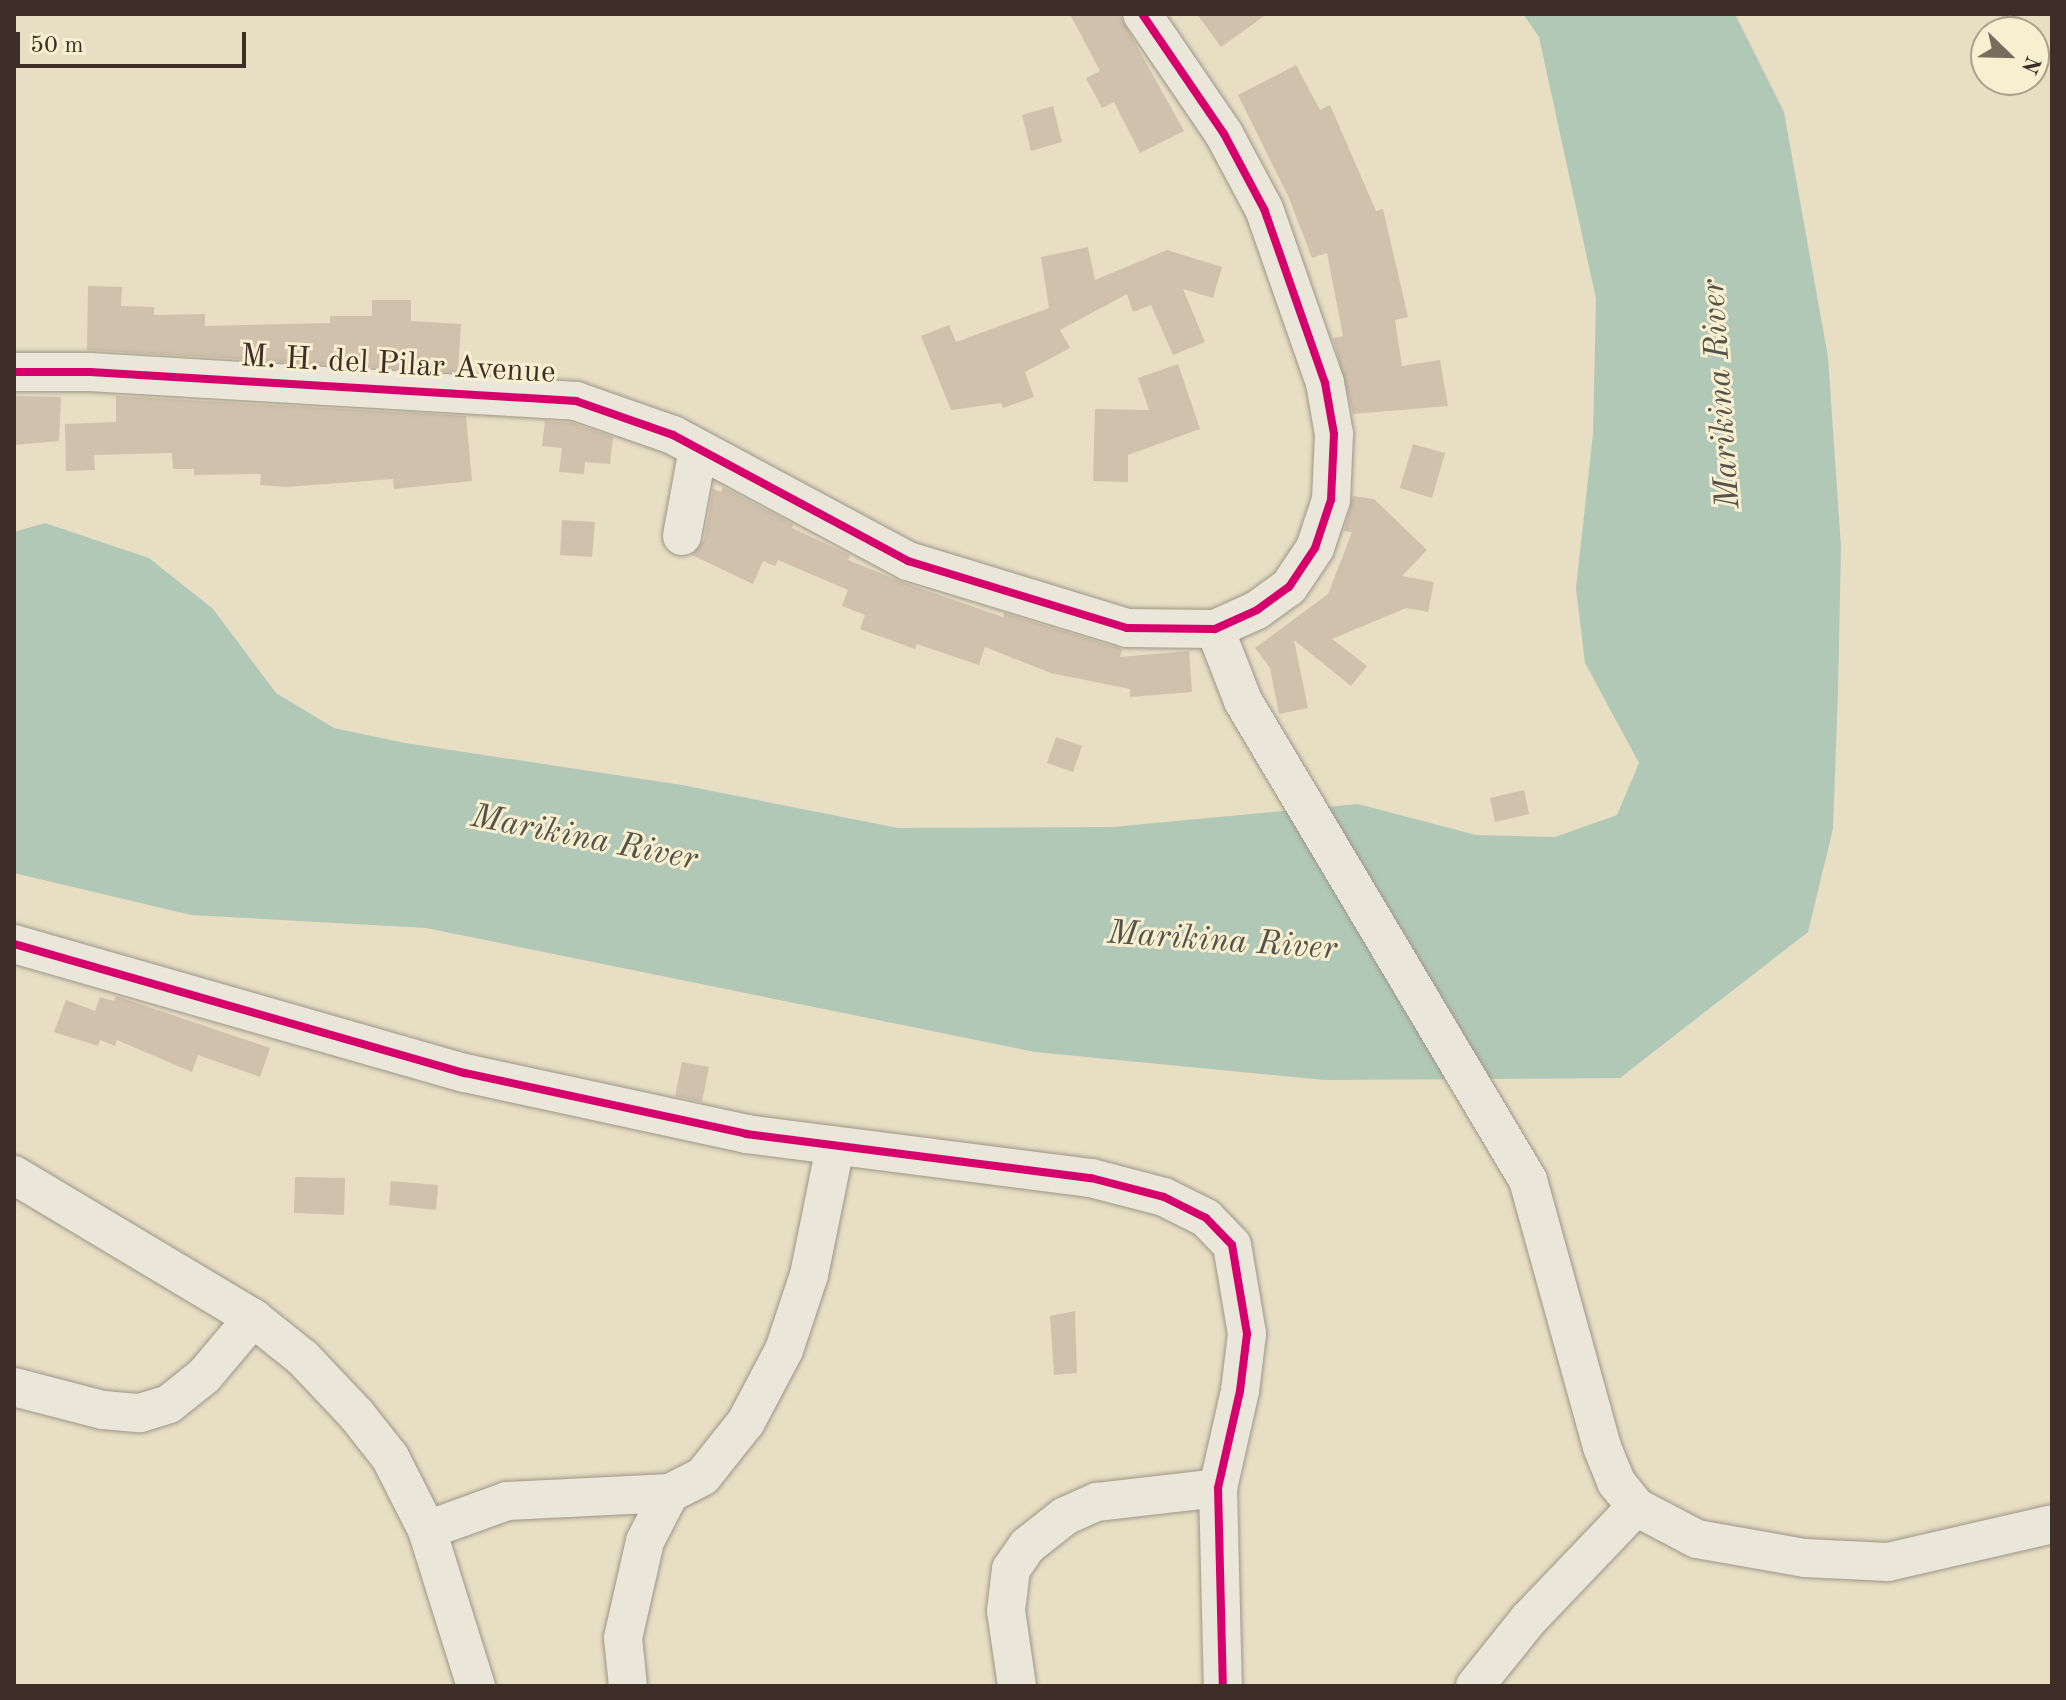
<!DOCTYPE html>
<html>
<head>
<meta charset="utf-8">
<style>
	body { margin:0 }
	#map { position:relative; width:2066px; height:1700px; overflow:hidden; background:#e7dec4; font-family:"Old Standard TT",serif }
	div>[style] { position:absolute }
	.water>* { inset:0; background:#b2c8b7 }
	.building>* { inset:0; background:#d0c1ad }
	.roads { filter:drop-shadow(0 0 2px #9d9687) drop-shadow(0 0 2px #9d9687) }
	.minor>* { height:38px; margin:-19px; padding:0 19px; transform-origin:19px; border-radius:19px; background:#eae6d9 }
	.cycleway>* { height:8px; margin:-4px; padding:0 4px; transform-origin:4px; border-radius:4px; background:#d6006c }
	span { translate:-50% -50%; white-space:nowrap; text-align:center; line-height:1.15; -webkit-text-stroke:6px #f8eed0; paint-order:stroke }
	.street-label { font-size:32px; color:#3d2e27 }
	.water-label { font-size:34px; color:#55524a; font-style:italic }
	.frame { position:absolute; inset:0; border:16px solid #3d2e27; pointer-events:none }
	.north { position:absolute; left:1970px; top:16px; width:80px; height:80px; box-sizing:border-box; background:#f8eed0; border:2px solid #ada18c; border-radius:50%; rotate:113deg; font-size:22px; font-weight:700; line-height:32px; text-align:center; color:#3d2e27 }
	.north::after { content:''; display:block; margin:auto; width:28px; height:36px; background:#786c5e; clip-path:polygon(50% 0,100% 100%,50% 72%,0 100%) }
	.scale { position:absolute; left:16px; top:32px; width:230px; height:36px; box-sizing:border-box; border:4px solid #3d2e27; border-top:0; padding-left:10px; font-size:24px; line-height:28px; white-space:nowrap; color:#3d2e27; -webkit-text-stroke:6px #f8eed0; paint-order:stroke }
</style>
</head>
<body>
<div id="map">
	<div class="water">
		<i style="clip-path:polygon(1523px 14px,1735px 14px,1784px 112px,1828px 357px,1841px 547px,1838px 692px,1833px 829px,1808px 932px,1620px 1078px,1325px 1080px,1035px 1052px,426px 928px,191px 915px,14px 873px,14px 532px,45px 523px,149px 558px,213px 609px,276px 693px,334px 728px,405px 743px,682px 785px,898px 828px,1112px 827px,1358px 804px,1476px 835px,1555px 837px,1617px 815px,1639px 763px,1585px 663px,1576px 588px,1593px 434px,1596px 299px,1539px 37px)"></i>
	</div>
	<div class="building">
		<i style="clip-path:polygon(1070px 14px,1119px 14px,1184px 131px,1140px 153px,1114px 102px,1102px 108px,1086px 78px,1100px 71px)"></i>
		<i style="clip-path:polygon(1197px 14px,1267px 14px,1221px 47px)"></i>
		<i style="clip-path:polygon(1296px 65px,1320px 110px,1330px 105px,1376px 211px,1383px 209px,1408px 317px,1395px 320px,1402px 366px,1440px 360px,1448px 406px,1353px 414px,1333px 338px,1343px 336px,1327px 253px,1312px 258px,1289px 198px,1238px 95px)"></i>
		<i style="clip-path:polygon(1053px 106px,1062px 142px,1031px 151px,1022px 115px)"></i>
		<i style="clip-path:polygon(1088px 247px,1095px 280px,1167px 250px,1222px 267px,1213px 298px,1183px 289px,1205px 342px,1173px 355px,1151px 305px,1133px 312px,1127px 294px,1060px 330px,1070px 348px,1025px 372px,1034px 397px,1003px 408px,1001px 403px,951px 410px,921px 336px,949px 325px,956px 342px,1049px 308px,1041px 257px)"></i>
		<i style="clip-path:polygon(88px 286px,122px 287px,121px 306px,154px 307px,154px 315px,205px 314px,205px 326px,330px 323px,330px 316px,372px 316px,372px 300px,411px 300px,411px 321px,461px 324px,458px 372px,87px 350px)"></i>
		<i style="clip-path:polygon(1178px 364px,1200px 429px,1128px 455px,1128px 482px,1093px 481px,1095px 409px,1149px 410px,1138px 378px)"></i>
		<i style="clip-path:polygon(14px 396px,61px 397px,59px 441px,14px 445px)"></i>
		<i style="clip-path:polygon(116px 396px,466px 416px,472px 481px,394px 489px,393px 479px,286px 487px,260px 485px,261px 474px,194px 475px,194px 469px,173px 469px,172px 453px,94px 455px,95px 470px,66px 471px,65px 424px,116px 422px)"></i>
		<i style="clip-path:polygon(545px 421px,572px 423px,613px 437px,610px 464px,585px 462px,584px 474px,559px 472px,562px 448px,542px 446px)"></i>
		<i style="clip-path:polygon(1413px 444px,1445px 453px,1432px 498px,1400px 488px)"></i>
		<i style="clip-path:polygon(723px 487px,793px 524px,792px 528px,850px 555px,848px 560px,902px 582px,1003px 617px,1004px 613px,1122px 649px,1120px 657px,1189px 651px,1192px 692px,1130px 697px,1130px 689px,1051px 673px,985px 647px,979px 665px,917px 644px,915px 649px,860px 629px,865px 615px,842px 606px,848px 590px,778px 560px,775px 566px,763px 561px,753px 584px,692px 555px,704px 540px,713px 489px,721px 492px)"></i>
		<i style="clip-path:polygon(1353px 496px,1374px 499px,1427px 550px,1402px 576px,1434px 582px,1428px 612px,1406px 608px,1332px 639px,1367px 666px,1351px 686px,1294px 640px,1308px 708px,1279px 714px,1270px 668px,1255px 648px,1328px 594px,1352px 532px,1344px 531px)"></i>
		<i style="clip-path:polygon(562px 520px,595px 522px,592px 557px,560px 555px)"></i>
		<i style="clip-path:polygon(1056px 737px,1082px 746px,1073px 772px,1047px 763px)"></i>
		<i style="clip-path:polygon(1524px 790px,1529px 814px,1495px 822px,1490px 798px)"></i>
		<i style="clip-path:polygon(116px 996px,270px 1048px,260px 1077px,198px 1055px,192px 1072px,117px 1040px,115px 1046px,100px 1040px,98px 1046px,54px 1032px,66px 1000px,95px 1011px,100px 997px,114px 1001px)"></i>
		<i style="clip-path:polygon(682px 1062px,709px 1067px,702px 1102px,675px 1096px)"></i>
		<i style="clip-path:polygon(295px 1177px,345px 1178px,344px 1215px,294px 1213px)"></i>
		<i style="clip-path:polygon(391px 1181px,438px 1185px,436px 1210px,389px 1205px)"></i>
		<i style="clip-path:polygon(1075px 1311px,1077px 1373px,1054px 1375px,1050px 1316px)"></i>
	</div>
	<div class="roads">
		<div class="minor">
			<i style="left:14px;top:372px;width:76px"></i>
			<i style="left:90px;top:372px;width:487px;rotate:3.4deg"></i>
			<i style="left:576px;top:401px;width:103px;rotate:19.3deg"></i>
			<i style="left:673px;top:435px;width:267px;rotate:28.2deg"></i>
			<i style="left:908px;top:561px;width:229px;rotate:17deg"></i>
			<i style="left:1127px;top:628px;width:88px;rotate:0.7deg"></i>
			<i style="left:1215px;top:629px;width:46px;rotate:-24.3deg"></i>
			<i style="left:1257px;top:610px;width:39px;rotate:-36deg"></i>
			<i style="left:1289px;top:587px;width:47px;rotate:-56.3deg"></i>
			<i style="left:1315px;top:548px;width:51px;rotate:-71.6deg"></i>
			<i style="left:1331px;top:500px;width:66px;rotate:-87.4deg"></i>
			<i style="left:1334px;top:434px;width:52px;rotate:-100deg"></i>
			<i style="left:1325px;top:383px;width:184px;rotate:-109.3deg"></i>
			<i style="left:1264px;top:209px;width:85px;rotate:-118.1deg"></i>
			<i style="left:1224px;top:134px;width:145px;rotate:-124.3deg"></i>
			<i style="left:682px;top:536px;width:88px;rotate:-79.6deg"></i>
			<i style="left:1215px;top:629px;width:77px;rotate:68.7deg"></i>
			<i style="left:1243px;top:701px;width:557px;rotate:59.25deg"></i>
			<i style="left:1528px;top:1180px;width:277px;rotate:74.5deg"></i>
			<i style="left:1602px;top:1447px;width:38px;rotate:68deg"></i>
			<i style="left:1616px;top:1482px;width:32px;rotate:51deg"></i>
			<i style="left:1636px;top:1507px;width:69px;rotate:27.7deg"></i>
			<i style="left:1697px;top:1539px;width:110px;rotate:10deg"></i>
			<i style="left:1805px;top:1558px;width:83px;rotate:2.8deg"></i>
			<i style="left:1888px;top:1562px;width:168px;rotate:-13deg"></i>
			<i style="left:14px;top:944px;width:469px;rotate:16deg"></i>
			<i style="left:465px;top:1073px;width:288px;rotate:12.2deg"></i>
			<i style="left:746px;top:1134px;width:348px;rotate:7.3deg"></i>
			<i style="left:1091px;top:1178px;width:75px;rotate:14.6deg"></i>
			<i style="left:1164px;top:1197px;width:47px;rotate:26.6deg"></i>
			<i style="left:1206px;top:1218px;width:37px;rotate:46deg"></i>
			<i style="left:1232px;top:1245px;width:90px;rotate:80.4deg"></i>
			<i style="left:1247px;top:1334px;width:57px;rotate:97deg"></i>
			<i style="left:1240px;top:1391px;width:99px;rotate:102.8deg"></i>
			<i style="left:1218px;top:1488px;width:198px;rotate:88.6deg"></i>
			<i style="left:14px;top:1175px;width:279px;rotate:30.9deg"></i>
			<i style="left:253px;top:1318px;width:64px;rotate:38.7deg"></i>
			<i style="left:303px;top:1358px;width:77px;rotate:46.6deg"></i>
			<i style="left:356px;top:1414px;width:55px;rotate:51.7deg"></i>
			<i style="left:390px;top:1457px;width:82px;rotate:63.1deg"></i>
			<i style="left:427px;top:1530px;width:164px;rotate:72.6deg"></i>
			<i style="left:14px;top:1387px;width:92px;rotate:14.5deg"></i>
			<i style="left:103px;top:1410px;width:37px;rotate:5deg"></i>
			<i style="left:140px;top:1413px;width:30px;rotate:-17deg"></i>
			<i style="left:169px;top:1404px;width:45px;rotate:-38.7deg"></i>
			<i style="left:204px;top:1376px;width:76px;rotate:-49.8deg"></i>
			<i style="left:427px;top:1530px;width:85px;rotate:-19.9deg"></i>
			<i style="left:507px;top:1501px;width:163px;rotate:-2.8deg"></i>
			<i style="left:670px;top:1493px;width:37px;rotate:-27deg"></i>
			<i style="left:703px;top:1476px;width:69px;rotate:-51.5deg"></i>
			<i style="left:746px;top:1422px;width:81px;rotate:-62.2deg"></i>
			<i style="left:784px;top:1350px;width:79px;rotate:-71.6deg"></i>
			<i style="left:809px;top:1275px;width:131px;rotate:-78.5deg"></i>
			<i style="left:628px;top:1686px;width:48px;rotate:-95.9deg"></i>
			<i style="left:623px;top:1638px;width:99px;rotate:-77.2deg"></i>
			<i style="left:645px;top:1541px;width:54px;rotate:-62.5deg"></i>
			<i style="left:1017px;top:1686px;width:76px;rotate:-98.3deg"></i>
			<i style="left:1006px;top:1611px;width:42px;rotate:-83.2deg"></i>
			<i style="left:1011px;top:1569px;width:28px;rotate:-55deg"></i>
			<i style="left:1027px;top:1546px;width:48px;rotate:-38.3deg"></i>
			<i style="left:1065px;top:1516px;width:35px;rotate:-24deg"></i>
			<i style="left:1097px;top:1502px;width:122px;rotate:-6.6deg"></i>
			<i style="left:1475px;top:1686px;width:85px;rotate:-51.2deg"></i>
			<i style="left:1528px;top:1620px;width:156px;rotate:-46.3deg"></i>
		</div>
	</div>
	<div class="cycleway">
		<i style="left:14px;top:372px;width:76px"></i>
		<i style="left:90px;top:372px;width:487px;rotate:3.4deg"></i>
		<i style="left:576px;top:401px;width:103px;rotate:19.3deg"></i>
		<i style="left:673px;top:435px;width:267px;rotate:28.2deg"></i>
		<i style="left:908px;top:561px;width:229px;rotate:17deg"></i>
		<i style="left:1127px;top:628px;width:88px;rotate:0.7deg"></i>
		<i style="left:1215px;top:629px;width:46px;rotate:-24.3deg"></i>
		<i style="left:1257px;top:610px;width:39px;rotate:-36deg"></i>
		<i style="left:1289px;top:587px;width:47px;rotate:-56.3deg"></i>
		<i style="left:1315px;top:548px;width:51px;rotate:-71.6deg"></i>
		<i style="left:1331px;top:500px;width:66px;rotate:-87.4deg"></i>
		<i style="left:1334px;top:434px;width:52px;rotate:-100deg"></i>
		<i style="left:1325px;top:383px;width:184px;rotate:-109.3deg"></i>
		<i style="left:1264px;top:209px;width:85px;rotate:-118.1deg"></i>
		<i style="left:1224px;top:134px;width:145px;rotate:-124.3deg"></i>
		<i style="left:14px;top:944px;width:469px;rotate:16deg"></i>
		<i style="left:465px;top:1073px;width:288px;rotate:12.2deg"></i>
		<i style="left:746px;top:1134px;width:348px;rotate:7.3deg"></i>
		<i style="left:1091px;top:1178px;width:75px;rotate:14.6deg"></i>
		<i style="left:1164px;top:1197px;width:47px;rotate:26.6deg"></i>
		<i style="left:1206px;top:1218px;width:37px;rotate:46deg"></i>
		<i style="left:1232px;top:1245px;width:90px;rotate:80.4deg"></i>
		<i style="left:1247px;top:1334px;width:57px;rotate:97deg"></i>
		<i style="left:1240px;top:1391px;width:99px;rotate:102.8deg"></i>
		<i style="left:1218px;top:1488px;width:198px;rotate:88.6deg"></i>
	</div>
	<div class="street-label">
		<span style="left:398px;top:366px;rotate:3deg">M. H. del Pilar Avenue</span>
	</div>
	<div class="water-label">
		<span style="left:1722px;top:394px;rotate:-94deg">Marikina River</span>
		<span style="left:584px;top:839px;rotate:11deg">Marikina River</span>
		<span style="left:1222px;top:942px;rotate:4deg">Marikina River</span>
	</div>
	<div class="frame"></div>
	<div class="north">N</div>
	<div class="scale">50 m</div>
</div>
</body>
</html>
